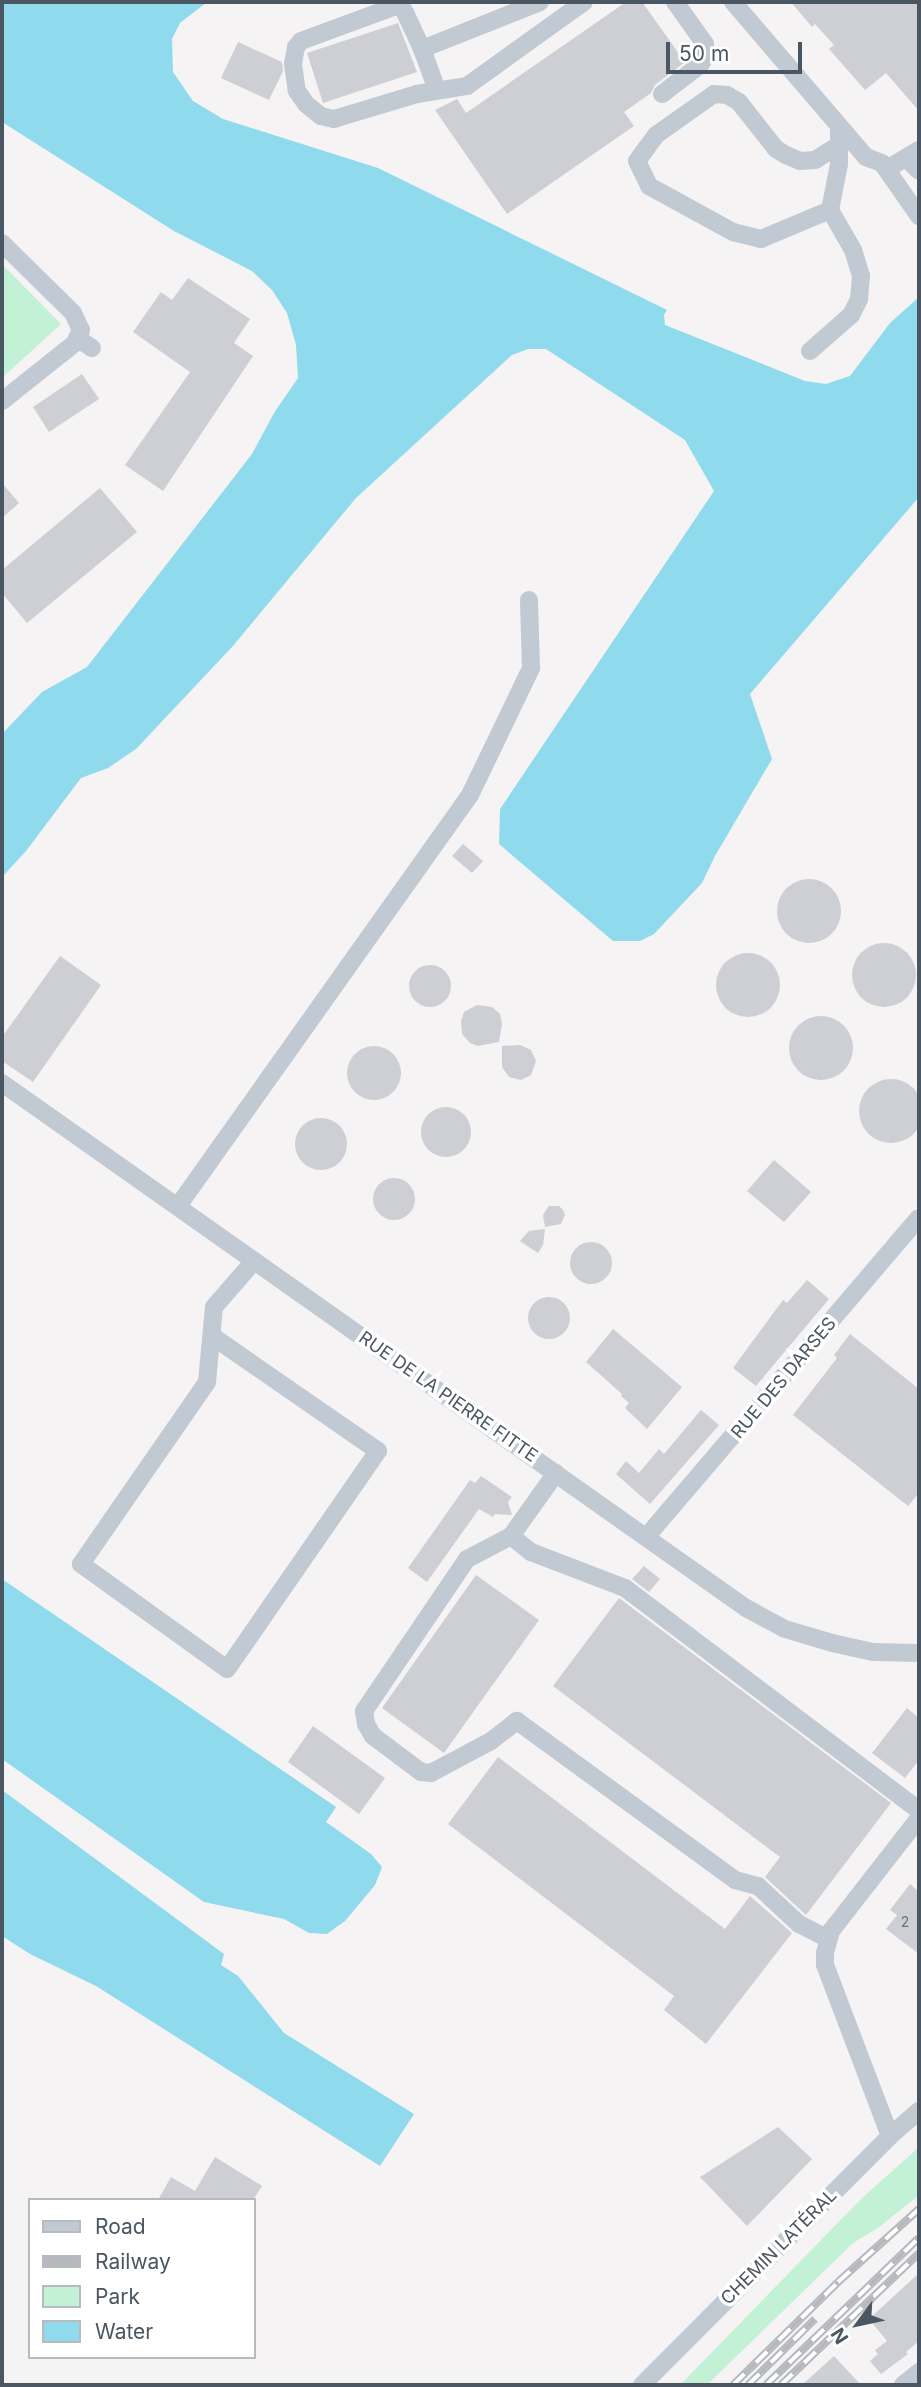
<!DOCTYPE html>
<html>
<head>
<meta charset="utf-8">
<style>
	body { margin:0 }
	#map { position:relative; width:921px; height:2387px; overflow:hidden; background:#f5f3f3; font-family:Inter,sans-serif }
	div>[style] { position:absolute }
	.green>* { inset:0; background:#c3f1d5 }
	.water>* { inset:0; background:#90daee }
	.building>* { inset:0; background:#cdcfd5 }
	.round { border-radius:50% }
	.minor>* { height:18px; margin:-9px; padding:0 9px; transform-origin:9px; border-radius:9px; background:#c1cad2 }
	.rail>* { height:8px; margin-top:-4px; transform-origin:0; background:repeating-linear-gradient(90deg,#fff 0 16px,#b5b8bd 0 32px); box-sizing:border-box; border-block:2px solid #b5b8bd }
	span { translate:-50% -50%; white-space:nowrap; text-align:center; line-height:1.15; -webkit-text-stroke:7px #fff; paint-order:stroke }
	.number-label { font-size:14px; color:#6b747e }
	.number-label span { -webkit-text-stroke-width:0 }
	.street-label { font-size:18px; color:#4a5661 }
	.frame { position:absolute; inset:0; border:4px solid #4a5661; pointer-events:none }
	.legend { position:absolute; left:28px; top:2198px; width:228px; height:161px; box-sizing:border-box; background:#fff; border:2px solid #b7bbc0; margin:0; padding:9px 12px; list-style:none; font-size:21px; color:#4a5661 }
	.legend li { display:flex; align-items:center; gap:14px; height:35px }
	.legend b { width:35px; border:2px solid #b7bbc0 }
	.north { position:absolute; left:823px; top:2289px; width:70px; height:70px; -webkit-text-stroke:5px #fff; paint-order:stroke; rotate:237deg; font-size:19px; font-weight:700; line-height:28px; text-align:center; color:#4a5661 }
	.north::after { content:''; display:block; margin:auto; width:24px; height:32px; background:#4a5661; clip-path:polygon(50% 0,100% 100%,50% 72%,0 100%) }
	.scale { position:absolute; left:666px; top:42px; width:136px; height:32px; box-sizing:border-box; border:4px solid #4a5661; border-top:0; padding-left:9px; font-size:21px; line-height:24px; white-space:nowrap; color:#4a5661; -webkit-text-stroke:5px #fff; paint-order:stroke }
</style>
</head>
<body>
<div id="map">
	<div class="green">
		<i style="clip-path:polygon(2px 264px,61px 324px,2px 378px)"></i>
		<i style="clip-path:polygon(919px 2147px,919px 2195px,878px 2228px,853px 2243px,707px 2385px,680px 2385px,860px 2200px)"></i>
	</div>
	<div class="water">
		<i style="clip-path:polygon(2px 2px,207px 2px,180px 23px,172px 39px,173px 72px,193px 101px,223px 119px,378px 168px,667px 310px,664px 315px,665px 325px,805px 381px,826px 384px,850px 376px,890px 323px,919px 297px,919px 497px,750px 694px,772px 759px,715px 856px,702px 883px,654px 934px,640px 941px,613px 941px,499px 844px,500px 809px,714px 491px,685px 440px,546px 349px,528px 349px,512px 355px,356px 498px,232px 647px,136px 749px,108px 768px,81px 778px,26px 851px,2px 877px,2px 734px,42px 692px,87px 667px,252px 454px,274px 413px,298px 378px,296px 345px,287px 313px,272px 290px,252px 271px,174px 231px,2px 122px)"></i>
		<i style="clip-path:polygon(2px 1579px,336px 1807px,326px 1822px,371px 1854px,382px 1867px,375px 1885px,345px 1921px,327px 1934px,309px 1933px,284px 1919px,204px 1902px,2px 1759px)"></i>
		<i style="clip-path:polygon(2px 1790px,224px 1954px,221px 1965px,238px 1976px,284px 2033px,414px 2114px,380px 2166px,96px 1986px,30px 1954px,2px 1936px)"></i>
	</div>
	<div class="building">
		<i style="clip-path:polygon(626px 2px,642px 2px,685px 62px,655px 85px,651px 93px,624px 112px,634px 126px,507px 214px,435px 110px,457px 99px,466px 113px)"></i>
		<i style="clip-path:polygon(791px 2px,919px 2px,919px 111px,886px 73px,865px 90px,829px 49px,834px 45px,815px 24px,812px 27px)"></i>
		<i style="clip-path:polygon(398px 23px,417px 72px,323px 103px,307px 53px)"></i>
		<i style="clip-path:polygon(238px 42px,282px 62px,283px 71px,269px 100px,221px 78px)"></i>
		<i style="clip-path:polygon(188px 278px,250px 319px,234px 343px,253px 356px,163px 491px,125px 465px,190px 372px,133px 332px,161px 292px,172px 300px)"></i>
		<i style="clip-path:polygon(82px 374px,99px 399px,49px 432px,33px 407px)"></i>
		<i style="clip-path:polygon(2px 483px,19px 503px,2px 518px)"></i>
		<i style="clip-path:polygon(100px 488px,137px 532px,27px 623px,2px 593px,2px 570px)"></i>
		<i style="clip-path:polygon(463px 844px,483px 861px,472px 873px,452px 856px)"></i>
		<i class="round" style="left:777px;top:879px;width:64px;height:64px"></i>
		<i class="round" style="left:852px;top:943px;width:64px;height:64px"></i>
		<i class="round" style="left:716px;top:953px;width:64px;height:64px"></i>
		<i style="clip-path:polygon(60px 956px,101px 985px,33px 1082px,2px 1061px,2px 1037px)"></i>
		<i class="round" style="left:409px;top:965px;width:42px;height:42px"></i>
		<i style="clip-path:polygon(477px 1005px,492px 1007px,500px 1014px,502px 1024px,499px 1042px,478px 1046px,470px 1043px,462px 1034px,461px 1021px,464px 1012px)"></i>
		<i class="round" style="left:789px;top:1016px;width:64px;height:64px"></i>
		<i style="clip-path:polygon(502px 1046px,520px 1045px,531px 1050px,536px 1061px,531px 1075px,521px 1080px,509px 1077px,502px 1067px)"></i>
		<i class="round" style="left:347px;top:1046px;width:54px;height:54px"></i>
		<i class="round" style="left:859px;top:1079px;width:64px;height:64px"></i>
		<i class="round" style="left:421px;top:1107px;width:50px;height:50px"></i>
		<i class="round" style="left:295px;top:1118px;width:52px;height:52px"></i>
		<i style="clip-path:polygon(774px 1160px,811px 1192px,784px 1222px,747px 1191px)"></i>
		<i class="round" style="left:373px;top:1178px;width:42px;height:42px"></i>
		<i style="clip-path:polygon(549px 1206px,559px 1206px,563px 1210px,565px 1215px,561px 1224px,545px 1227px,543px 1215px)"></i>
		<i style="clip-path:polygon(545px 1229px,543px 1245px,538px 1253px,520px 1241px,529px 1231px)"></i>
		<i class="round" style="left:570px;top:1242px;width:42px;height:42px"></i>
		<i style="clip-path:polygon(807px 1280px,829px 1299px,756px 1386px,733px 1368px,783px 1300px,787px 1303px)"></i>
		<i class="round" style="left:528px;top:1297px;width:42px;height:42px"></i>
		<i style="clip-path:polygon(613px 1329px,682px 1387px,647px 1429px,625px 1408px,629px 1403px,621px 1396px,622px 1394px,586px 1362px)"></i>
		<i style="clip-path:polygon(850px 1334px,919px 1389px,919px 1493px,908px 1506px,793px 1415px,837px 1358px,834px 1355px)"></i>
		<i style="clip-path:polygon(701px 1410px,719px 1425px,650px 1504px,616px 1474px,626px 1461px,639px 1473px,659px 1449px,664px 1454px)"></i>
		<i style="clip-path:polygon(481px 1476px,512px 1497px,508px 1502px,512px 1515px,495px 1514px,493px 1517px,479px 1509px,427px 1582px,408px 1568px,470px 1480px,475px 1483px)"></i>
		<i style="clip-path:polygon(644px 1566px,660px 1579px,649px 1592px,632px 1579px)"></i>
		<i style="clip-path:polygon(476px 1575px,539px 1620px,444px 1753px,382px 1708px)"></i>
		<i style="clip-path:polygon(619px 1598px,891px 1803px,806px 1915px,765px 1877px,780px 1857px,553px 1686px)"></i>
		<i style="clip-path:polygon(907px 1708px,919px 1718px,919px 1760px,905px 1778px,872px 1753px)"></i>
		<i style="clip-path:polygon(313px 1726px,385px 1778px,359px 1814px,288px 1762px)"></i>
		<i style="clip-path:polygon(498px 1757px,725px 1929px,750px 1896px,792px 1933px,706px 2044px,664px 2010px,674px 1996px,448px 1824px)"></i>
		<i style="clip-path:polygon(910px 1884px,919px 1892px,919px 1954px,886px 1929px,897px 1915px,890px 1910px)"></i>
		<i style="clip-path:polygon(778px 2127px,812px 2159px,747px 2226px,700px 2177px)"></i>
		<i style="clip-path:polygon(215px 2157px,262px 2186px,253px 2200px,158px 2200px,171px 2177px,195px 2191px)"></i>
		<i style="clip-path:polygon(919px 2273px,919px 2341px,906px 2352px,908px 2354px,881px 2374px,870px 2361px,878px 2354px,875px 2350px,887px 2341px,869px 2319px)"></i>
		<i style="clip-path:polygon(834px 2356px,861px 2385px,802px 2385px)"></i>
	</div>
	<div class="minor">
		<i style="left:733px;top:2px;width:204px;rotate:49.4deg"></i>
		<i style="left:866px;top:157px;width:17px;rotate:21deg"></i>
		<i style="left:882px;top:163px;width:65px;rotate:55.1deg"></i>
		<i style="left:422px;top:49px;width:38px;rotate:-115deg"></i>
		<i style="left:406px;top:14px;width:7px;rotate:-124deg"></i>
		<i style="left:402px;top:8px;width:6px;rotate:-162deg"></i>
		<i style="left:396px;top:6px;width:101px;rotate:159.8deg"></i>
		<i style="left:301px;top:41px;width:8px;rotate:130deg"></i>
		<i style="left:296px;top:47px;width:17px;rotate:100deg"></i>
		<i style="left:293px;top:64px;width:27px;rotate:82deg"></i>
		<i style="left:297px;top:91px;width:16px;rotate:55deg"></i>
		<i style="left:306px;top:104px;width:19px;rotate:39deg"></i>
		<i style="left:321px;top:116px;width:13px;rotate:13deg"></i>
		<i style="left:334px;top:119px;width:87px;rotate:-16.8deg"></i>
		<i style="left:417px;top:94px;width:51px;rotate:-9.1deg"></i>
		<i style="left:467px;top:86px;width:144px;rotate:-35.7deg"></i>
		<i style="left:437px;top:90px;width:44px;rotate:-110.1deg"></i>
		<i style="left:422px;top:49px;width:127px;rotate:-21.7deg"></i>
		<i style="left:662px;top:94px;width:48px;rotate:-37.3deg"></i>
		<i style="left:700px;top:65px;width:9px;rotate:-58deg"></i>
		<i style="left:705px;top:57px;width:13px;rotate:-90deg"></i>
		<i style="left:705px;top:44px;width:52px;rotate:-125.5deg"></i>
		<i style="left:839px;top:145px;width:28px;rotate:148deg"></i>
		<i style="left:815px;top:160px;width:15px;rotate:176deg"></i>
		<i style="left:800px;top:161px;width:15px;rotate:-157deg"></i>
		<i style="left:786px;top:155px;width:12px;rotate:-149deg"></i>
		<i style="left:776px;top:149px;width:60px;rotate:-128.2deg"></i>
		<i style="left:739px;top:102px;width:14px;rotate:-150deg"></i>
		<i style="left:727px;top:95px;width:13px;rotate:-176deg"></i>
		<i style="left:714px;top:94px;width:71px;rotate:144.7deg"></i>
		<i style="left:656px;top:135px;width:32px;rotate:126deg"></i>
		<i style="left:637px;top:161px;width:28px;rotate:64deg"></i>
		<i style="left:649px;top:186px;width:96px;rotate:28.7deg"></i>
		<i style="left:733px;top:232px;width:29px;rotate:14deg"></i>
		<i style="left:761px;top:239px;width:75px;rotate:-22.8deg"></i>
		<i style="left:830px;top:210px;width:47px;rotate:-78.9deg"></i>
		<i style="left:839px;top:164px;width:38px;rotate:-90deg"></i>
		<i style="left:906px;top:158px;width:18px;rotate:45deg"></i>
		<i style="left:887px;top:169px;width:37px;rotate:-31deg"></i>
		<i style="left:2px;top:243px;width:100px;rotate:44.6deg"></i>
		<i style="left:73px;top:313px;width:19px;rotate:65deg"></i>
		<i style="left:81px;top:330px;width:14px;rotate:115deg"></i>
		<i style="left:75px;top:343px;width:93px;rotate:141.5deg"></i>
		<i style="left:77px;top:338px;width:18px;rotate:34deg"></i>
		<i style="left:810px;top:351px;width:55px;rotate:-41.3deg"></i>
		<i style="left:851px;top:315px;width:18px;rotate:-63deg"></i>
		<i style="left:859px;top:299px;width:23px;rotate:-85deg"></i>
		<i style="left:861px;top:276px;width:27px;rotate:-107deg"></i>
		<i style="left:853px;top:250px;width:46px;rotate:-119.9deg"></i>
		<i style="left:2px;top:1083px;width:911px;rotate:35.21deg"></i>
		<i style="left:746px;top:1608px;width:44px;rotate:28.3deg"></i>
		<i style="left:785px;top:1629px;width:49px;rotate:16.6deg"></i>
		<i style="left:832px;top:1643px;width:42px;rotate:12.4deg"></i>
		<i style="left:873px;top:1652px;width:46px;rotate:1.2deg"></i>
		<i style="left:178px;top:1206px;width:504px;rotate:-54.61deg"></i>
		<i style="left:470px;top:795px;width:141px;rotate:-64.3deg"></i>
		<i style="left:531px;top:668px;width:68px;rotate:-91.7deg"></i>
		<i style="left:212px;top:1336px;width:202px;rotate:34.7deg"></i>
		<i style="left:378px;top:1451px;width:265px;rotate:124.7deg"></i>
		<i style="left:227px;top:1669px;width:180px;rotate:-144.3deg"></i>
		<i style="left:81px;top:1564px;width:221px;rotate:-55.3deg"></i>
		<i style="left:207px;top:1382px;width:75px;rotate:-84.7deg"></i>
		<i style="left:214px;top:1307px;width:61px;rotate:-49deg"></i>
		<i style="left:556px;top:1473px;width:77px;rotate:125.5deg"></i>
		<i style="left:511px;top:1536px;width:50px;rotate:152.4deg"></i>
		<i style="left:467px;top:1559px;width:184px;rotate:124.1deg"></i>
		<i style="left:364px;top:1711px;width:13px;rotate:81deg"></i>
		<i style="left:366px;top:1724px;width:14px;rotate:60deg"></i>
		<i style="left:373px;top:1736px;width:60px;rotate:36.9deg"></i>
		<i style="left:421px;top:1772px;width:10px;rotate:6deg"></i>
		<i style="left:431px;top:1773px;width:68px;rotate:-28.1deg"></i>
		<i style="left:491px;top:1741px;width:33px;rotate:-38deg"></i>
		<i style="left:517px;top:1721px;width:270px;rotate:36.1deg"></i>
		<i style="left:735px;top:1880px;width:24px;rotate:15deg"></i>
		<i style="left:758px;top:1886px;width:56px;rotate:42.8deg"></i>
		<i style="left:799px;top:1924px;width:33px;rotate:27deg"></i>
		<i style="left:511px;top:1536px;width:26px;rotate:39deg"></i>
		<i style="left:531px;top:1552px;width:101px;rotate:21deg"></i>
		<i style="left:625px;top:1588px;width:368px;rotate:37.1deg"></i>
		<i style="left:647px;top:1536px;width:418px;rotate:-49.5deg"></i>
		<i style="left:890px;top:2136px;width:183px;rotate:-110.8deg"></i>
		<i style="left:825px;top:1965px;width:12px;rotate:-90deg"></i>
		<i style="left:825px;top:1953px;width:23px;rotate:-75deg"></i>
		<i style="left:831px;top:1931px;width:143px;rotate:-52.1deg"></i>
		<i style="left:642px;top:2385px;width:351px;rotate:-45.1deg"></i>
		<i style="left:890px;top:2136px;width:38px;rotate:-41deg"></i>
		<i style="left:903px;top:2385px;width:21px;rotate:-39deg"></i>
	</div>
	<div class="rail">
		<i style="left:733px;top:2385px;width:147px;rotate:-44.4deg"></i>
		<i style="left:838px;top:2282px;width:109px;rotate:-42deg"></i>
		<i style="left:748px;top:2385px;width:94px;rotate:-44.6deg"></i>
		<i style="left:766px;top:2385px;width:212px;rotate:-43.9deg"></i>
		<i style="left:781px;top:2385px;width:191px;rotate:-43.7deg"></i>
	</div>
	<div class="number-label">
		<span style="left:905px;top:1922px">2</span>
	</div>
	<div class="street-label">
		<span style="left:784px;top:1378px;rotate:-50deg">RUE DES DARSES</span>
		<span style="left:448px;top:1397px;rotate:35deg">RUE DE LA PIERRE FITTE</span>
		<span style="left:779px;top:2247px;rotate:-45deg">CHEMIN LATÉRAL</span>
	</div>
	<div class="frame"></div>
	<ul class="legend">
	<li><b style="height:9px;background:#c1cad2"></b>Road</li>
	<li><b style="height:9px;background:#b5b8bd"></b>Railway</li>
	<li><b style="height:19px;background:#c3f1d5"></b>Park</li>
	<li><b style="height:19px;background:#90daee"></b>Water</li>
	</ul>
	<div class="north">N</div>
	<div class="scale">50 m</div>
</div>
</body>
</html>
